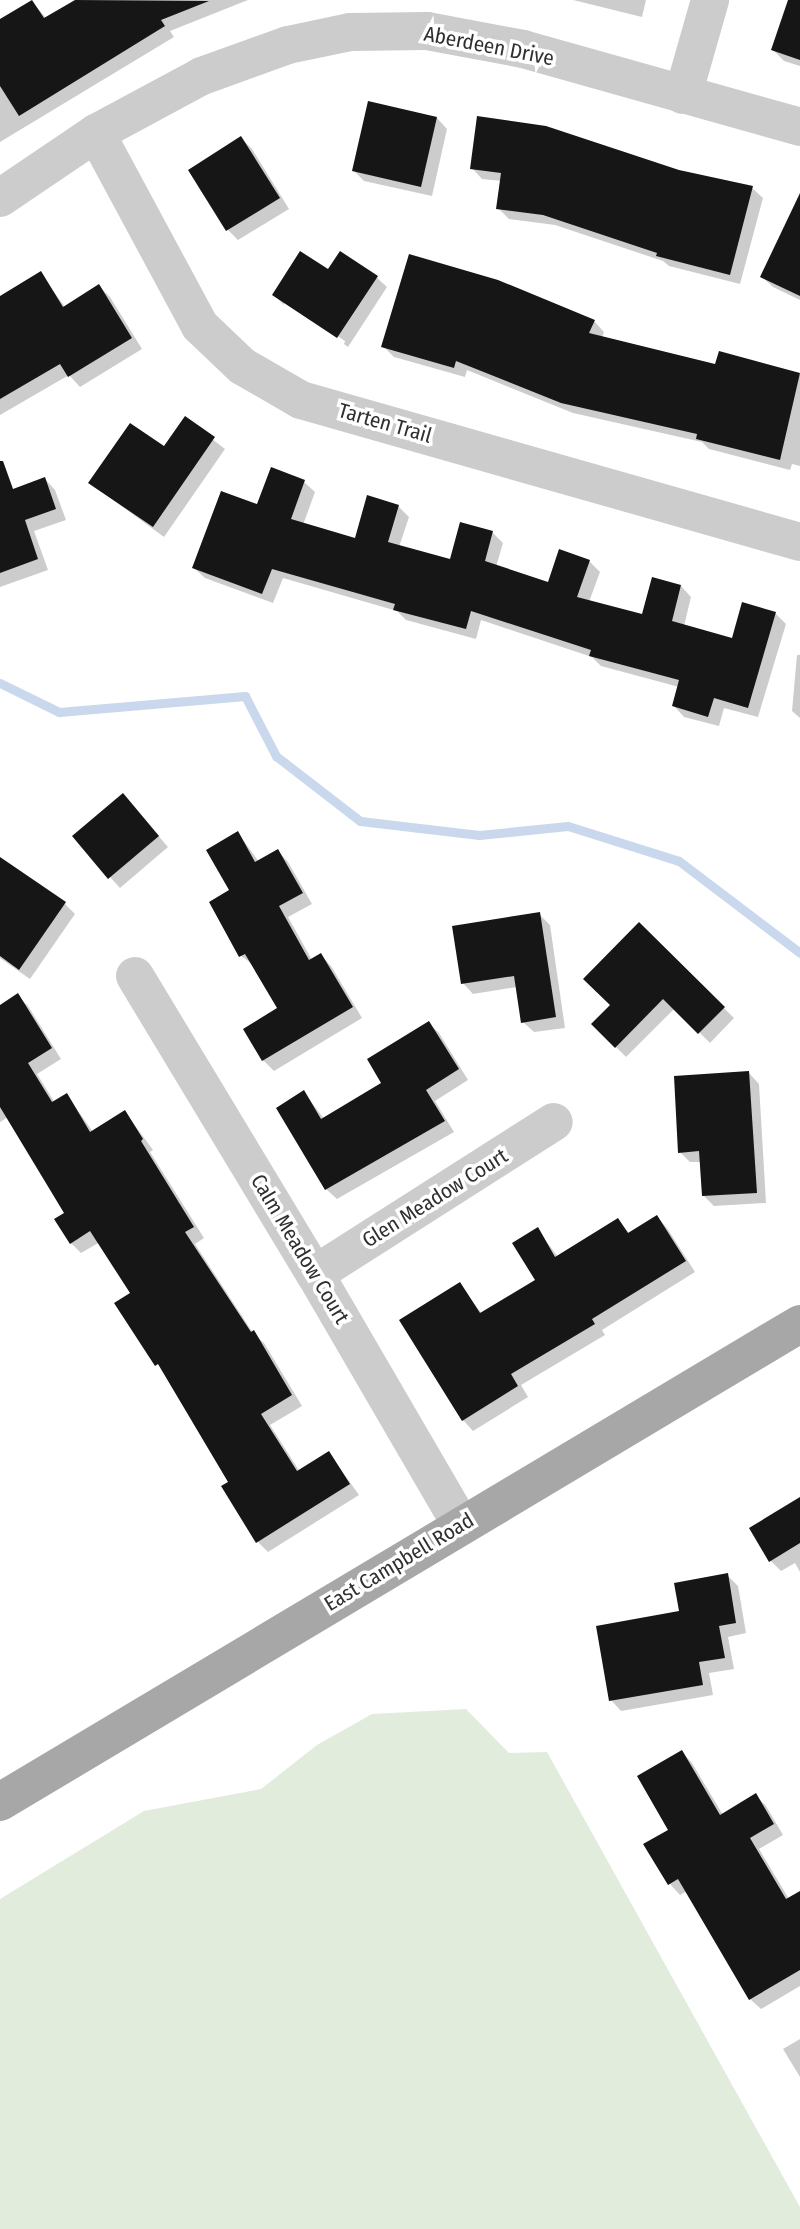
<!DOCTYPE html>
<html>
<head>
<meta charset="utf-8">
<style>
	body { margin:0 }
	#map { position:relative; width:800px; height:2229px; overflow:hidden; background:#fff; font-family:"Fira Sans Condensed",sans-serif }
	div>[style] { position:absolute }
	.green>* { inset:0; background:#e2ecdd }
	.shadow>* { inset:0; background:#0003 }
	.stream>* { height:9px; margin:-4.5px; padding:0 4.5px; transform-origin:4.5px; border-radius:4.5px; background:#c9d8ec }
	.building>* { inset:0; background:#161616 }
	.minor>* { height:38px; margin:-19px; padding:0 19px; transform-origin:19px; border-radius:19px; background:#ccc }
	.major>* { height:38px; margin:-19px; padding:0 19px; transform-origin:19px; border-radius:19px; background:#a7a7a7 }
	span { translate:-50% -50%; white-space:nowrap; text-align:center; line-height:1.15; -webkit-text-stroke:7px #fff; paint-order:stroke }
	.street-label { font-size:21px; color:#2f2f2f }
</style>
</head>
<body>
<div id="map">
	<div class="green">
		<i style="clip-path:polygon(466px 1709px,509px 1753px,547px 1752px,800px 2207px,800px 2229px,0 2229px,0 1899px,144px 1811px,261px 1789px,317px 1745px,372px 1714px)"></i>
	</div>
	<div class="shadow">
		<i style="clip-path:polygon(78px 0,248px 0,170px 31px,174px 37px,0 142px,0 21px,32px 2px,47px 19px)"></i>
		<i style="clip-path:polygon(573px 0,646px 0,642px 17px)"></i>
		<i style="clip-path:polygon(790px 0,800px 0,800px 66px,784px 61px,773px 50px)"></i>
		<i style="clip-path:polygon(437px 118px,447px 129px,432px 196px,364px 181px,354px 171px)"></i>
		<i style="clip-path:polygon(241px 138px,252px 149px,289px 209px,238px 240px,228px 230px)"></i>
		<i style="clip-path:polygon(472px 168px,679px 171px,752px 188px,763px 198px,740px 284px,669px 266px,663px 261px,555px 225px,509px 219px,498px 208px,502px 181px,482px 179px)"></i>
		<i style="clip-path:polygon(800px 197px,800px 300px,773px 287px,762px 277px)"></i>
		<i style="clip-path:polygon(328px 271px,376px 277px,387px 287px,348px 347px,344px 344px,345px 341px,284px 301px,284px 305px,274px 295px)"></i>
		<i style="clip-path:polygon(40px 273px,65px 307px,99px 286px,110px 297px,142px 349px,80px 387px,69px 375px,0 415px,0 297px)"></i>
		<i style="clip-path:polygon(594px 321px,604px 332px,602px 338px,717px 366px,720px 353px,800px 375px,800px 466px,792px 464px,790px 470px,709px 449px,702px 442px,573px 413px,467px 370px,465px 377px,394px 357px,383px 346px)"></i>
		<i style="clip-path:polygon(185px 418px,225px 449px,164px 537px,90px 483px,164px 449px)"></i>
		<i style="clip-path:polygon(45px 479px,55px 490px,66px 520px,34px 531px,48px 570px,0 587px,0 495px)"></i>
		<i style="clip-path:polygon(304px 482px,315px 492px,303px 525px,356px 540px,398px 506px,409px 517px,399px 547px,451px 561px,492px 532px,503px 543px,496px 567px,549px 584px,589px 561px,600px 572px,589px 602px,643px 616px,681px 586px,691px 597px,684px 626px,733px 640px,775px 613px,786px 624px,758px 717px,724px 708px,719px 726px,684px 717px,674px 706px,679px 687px,601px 666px,592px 657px,481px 620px,476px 639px,406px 620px,397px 611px,283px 578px,273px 603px,205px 578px,194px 568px,258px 506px)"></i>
		<i style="clip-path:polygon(797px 655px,800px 655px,800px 718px,792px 711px)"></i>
		<i style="clip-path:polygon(133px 806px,168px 847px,120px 888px,110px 877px)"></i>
		<i style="clip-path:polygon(238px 833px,259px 862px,278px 851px,288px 862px,312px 904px,288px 917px,312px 960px,321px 955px,331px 966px,362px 1018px,274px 1071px,263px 1060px,245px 1029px,280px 1009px,254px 965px,241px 956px,232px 891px)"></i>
		<i style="clip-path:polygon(0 866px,65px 904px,75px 914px,30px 979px,0 958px)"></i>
		<i style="clip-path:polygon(539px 914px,550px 925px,565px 1028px,534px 1032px,523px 1022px,517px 987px,473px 994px,463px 983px)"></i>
		<i style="clip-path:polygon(639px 925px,734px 1018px,710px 1043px,675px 1008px,626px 1057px,593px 1024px,612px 1005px)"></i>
		<i style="clip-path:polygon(18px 996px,28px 1006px,61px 1059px,37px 1074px,55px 1103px,67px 1095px,93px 1132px,125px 1112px,153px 1150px,150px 1152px,204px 1238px,195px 1244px,253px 1333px,264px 1343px,302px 1406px,270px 1425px,300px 1472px,329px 1453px,359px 1495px,268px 1552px,258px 1542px,230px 1482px,165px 1373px,117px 1304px,132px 1294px,100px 1242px,81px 1253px,71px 1243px,66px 1214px,8px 1117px,0 1122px,0 1007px)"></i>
		<i style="clip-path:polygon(428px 1023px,439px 1033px,468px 1080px,435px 1101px,454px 1132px,337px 1199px,326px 1189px,304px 1092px,324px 1119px,384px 1083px)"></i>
		<i style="clip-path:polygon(749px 1073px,759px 1084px,766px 1203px,714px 1206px,704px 1196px,702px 1162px,690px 1162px,680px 1152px)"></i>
		<i style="clip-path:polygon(657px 1217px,667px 1228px,695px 1272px,602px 1330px,605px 1335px,521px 1385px,528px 1397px,473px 1431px,463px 1420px,460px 1284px,482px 1314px,537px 1281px,537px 1229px,558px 1257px,618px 1220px,630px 1234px)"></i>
		<i style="clip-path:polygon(800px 1499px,800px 1572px,795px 1563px,781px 1571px,770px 1560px)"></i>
		<i style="clip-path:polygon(727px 1575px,738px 1586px,746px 1633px,728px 1637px,734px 1669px,709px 1673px,713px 1695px,621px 1711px,611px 1700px,681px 1613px)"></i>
		<i style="clip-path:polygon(682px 1752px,692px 1763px,723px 1815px,756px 1796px,766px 1806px,783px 1835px,759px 1849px,789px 1899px,800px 1893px,800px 1986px,761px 2009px,750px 1999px,687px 1891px,680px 1895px,670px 1884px,646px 1844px,670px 1830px)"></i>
		<i style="clip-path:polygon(800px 2039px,800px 2077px,783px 2049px)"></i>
	</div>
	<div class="stream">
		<i style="left:0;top:683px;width:66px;rotate:26.2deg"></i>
		<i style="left:59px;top:712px;width:187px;rotate:-4.9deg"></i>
		<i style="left:245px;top:696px;width:68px;rotate:62.7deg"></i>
		<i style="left:276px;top:756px;width:106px;rotate:37.7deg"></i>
		<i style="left:360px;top:821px;width:120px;rotate:6.7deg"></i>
		<i style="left:479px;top:835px;width:89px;rotate:-5.8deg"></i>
		<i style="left:568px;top:826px;width:116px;rotate:17.5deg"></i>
		<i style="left:679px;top:861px;width:152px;rotate:37.2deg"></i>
	</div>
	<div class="building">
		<i style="clip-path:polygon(32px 0,44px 18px,75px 0,209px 1px,161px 20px,165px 26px,19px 116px,0 86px,0 19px)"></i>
		<i style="clip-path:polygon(788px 0,800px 0,800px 60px,771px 50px)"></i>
		<i style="clip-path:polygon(368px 101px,437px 117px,421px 187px,352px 171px)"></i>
		<i style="clip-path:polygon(477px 116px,546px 126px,679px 170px,753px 186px,730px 275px,656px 256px,657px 253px,543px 215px,496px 209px,501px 173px,470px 169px)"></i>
		<i style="clip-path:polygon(241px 136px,280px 198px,226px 231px,188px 170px)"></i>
		<i style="clip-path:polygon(800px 193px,800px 296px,760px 277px)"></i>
		<i style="clip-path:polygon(300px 251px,328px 269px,340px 251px,378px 276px,337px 338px,272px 295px)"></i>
		<i style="clip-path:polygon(409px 254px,498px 280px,595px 320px,589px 333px,715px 364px,719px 351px,800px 373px,780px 460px,696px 439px,697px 434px,561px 403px,456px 361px,454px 368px,381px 347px)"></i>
		<i style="clip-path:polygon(41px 271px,63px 307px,99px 284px,132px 338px,68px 377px,60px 364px,0 399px,0 296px)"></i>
		<i style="clip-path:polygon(185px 416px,215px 437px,153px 527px,88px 483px,130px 423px,164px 446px)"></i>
		<i style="clip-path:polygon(0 461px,3px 461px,13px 489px,45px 477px,56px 509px,25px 520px,38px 559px,0 573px)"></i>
		<i style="clip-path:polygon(271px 467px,305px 480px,291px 519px,355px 538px,367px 495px,399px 505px,388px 542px,450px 559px,460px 522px,493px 531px,485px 561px,548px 582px,559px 549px,590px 560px,577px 597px,642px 614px,652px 577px,681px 585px,672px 621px,732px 638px,742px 602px,776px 612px,748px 708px,714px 698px,708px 717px,672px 706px,679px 680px,589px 656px,591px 650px,471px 611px,466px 629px,393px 610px,395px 604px,272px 569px,262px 594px,192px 568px,221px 491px,257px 504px)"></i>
		<i style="clip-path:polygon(123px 793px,159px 836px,108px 879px,72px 836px)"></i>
		<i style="clip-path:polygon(238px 831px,255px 862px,278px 849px,303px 893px,279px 906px,309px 960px,321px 953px,353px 1007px,262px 1061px,243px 1029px,277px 1008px,245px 954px,239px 957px,209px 902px,229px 890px,206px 850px)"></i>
		<i style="clip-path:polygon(0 857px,66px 902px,19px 970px,0 956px)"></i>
		<i style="clip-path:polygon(540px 912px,556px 1017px,521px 1023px,514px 976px,461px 984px,452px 926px)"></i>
		<i style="clip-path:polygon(639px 922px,725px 1007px,698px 1034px,663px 999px,615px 1048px,591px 1024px,610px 1005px,583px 979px)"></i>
		<i style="clip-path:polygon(18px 993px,52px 1048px,28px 1063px,52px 1102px,67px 1093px,90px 1132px,125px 1110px,143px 1139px,141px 1141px,194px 1227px,185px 1232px,251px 1332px,254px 1330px,292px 1395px,261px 1414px,297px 1471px,329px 1451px,350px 1484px,256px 1543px,221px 1486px,228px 1482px,158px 1364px,155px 1366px,114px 1303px,130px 1293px,90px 1231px,70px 1244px,54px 1219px,64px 1213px,0 1107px,0 1005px)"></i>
		<i style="clip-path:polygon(429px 1021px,459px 1069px,426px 1090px,445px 1121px,325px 1190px,276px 1108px,304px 1090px,321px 1119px,381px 1083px,367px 1059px)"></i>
		<i style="clip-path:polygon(749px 1071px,757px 1193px,702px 1196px,699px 1151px,678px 1153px,674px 1076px)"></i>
		<i style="clip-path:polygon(657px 1215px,686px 1261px,592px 1319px,595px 1324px,511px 1374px,518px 1386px,462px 1421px,399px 1320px,460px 1282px,480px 1313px,535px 1280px,512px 1243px,538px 1227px,555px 1257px,618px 1218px,628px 1233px)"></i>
		<i style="clip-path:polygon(800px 1497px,800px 1543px,769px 1562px,749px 1528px)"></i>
		<i style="clip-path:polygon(728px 1573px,736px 1623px,719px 1626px,725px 1658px,699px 1662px,703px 1685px,609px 1701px,596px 1626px,679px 1611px,674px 1583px)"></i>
		<i style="clip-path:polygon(682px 1750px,720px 1815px,756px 1793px,774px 1824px,750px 1838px,786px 1899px,800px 1891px,800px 1970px,749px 2000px,678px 1879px,668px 1885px,643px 1844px,668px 1830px,637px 1776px)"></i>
	</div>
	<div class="minor">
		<i style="left:683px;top:95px;width:99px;rotate:-74.1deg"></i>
		<i style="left:96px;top:133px;width:219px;rotate:61.7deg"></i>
		<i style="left:200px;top:326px;width:58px;rotate:43.6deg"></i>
		<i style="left:242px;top:366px;width:68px;rotate:30deg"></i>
		<i style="left:301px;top:400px;width:519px;rotate:15.88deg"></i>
		<i style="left:0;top:198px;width:116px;rotate:-34.1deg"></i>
		<i style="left:96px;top:133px;width:120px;rotate:-28.3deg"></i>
		<i style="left:202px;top:76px;width:91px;rotate:-19.8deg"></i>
		<i style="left:288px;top:45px;width:63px;rotate:-11.8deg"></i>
		<i style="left:350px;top:32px;width:77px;rotate:-0.7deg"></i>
		<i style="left:427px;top:31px;width:98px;rotate:10.6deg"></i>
		<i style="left:523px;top:49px;width:288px;rotate:15.7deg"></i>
		<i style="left:135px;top:976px;width:348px;rotate:58.9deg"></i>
		<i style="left:315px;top:1274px;width:290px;rotate:59.8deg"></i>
		<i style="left:315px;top:1274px;width:283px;rotate:-32.5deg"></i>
	</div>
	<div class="major">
		<i style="left:0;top:1802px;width:932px;rotate:-30.86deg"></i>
	</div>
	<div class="street-label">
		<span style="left:489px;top:46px;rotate:11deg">Aberdeen Drive</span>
		<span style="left:385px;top:423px;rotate:16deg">Tarten Trail</span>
		<span style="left:435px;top:1198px;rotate:-32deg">Glen Meadow Court</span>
		<span style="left:300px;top:1249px;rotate:59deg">Calm Meadow Court</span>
		<span style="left:399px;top:1562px;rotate:-31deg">East Campbell Road</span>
	</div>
</div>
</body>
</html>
